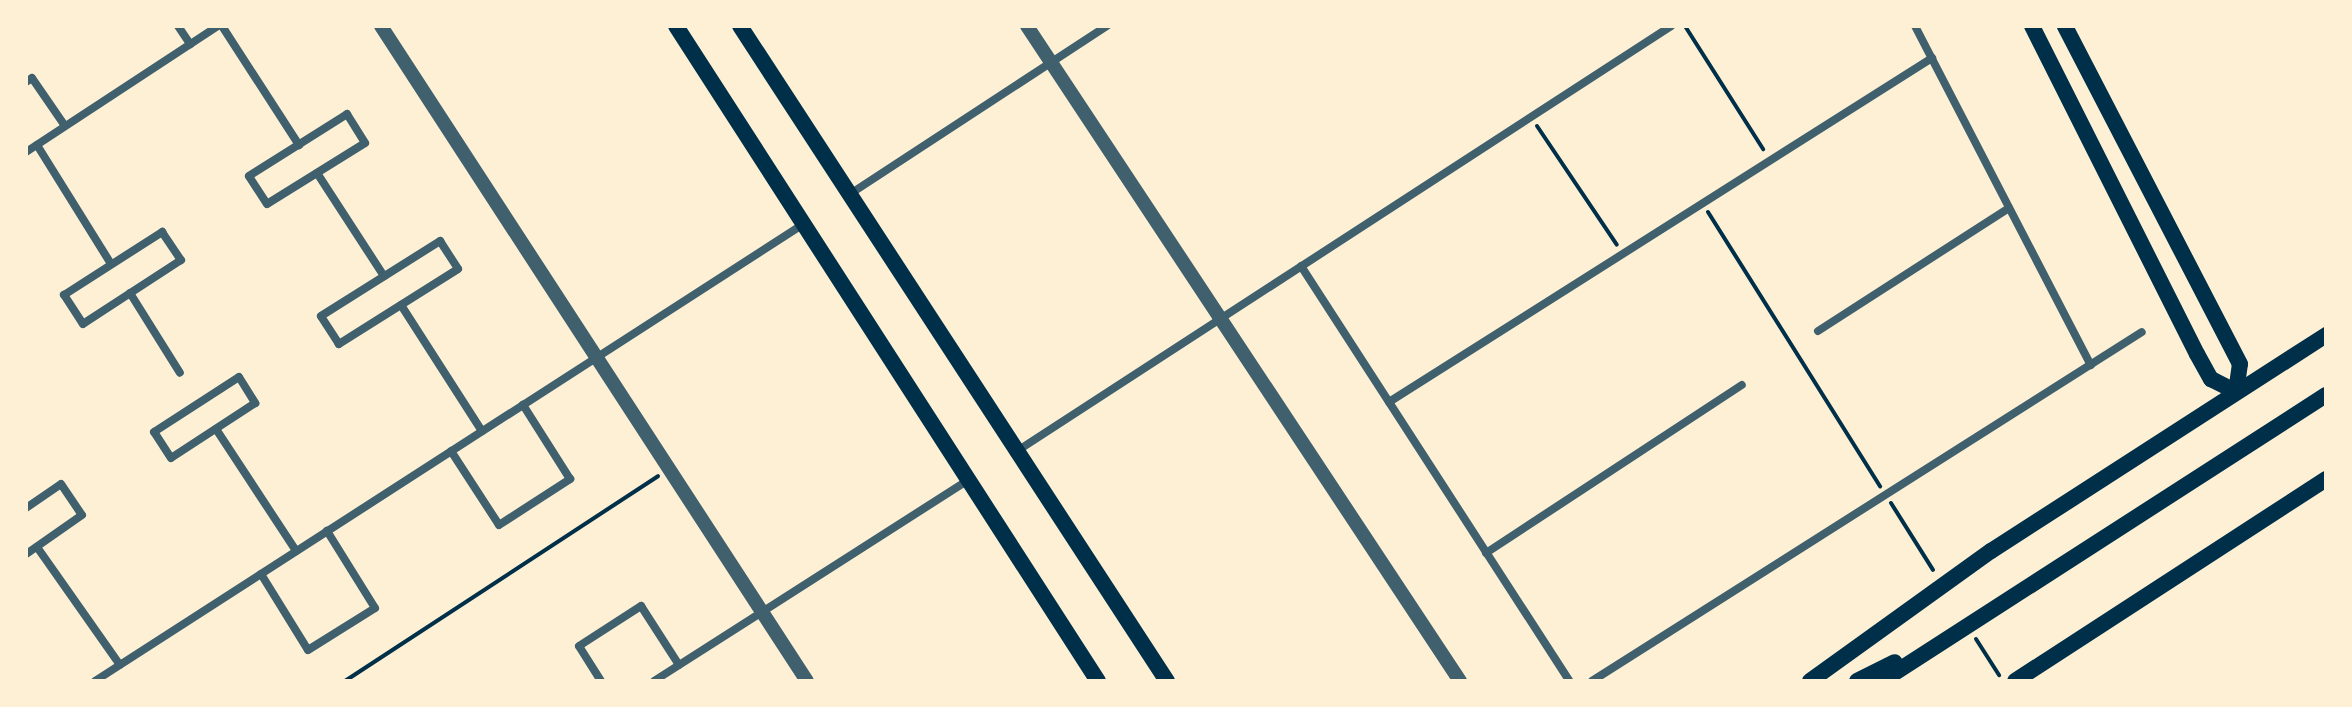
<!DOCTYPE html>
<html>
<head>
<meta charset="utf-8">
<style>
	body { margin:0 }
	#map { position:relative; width:2352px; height:707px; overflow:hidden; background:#fdf0d5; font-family:Cabin,sans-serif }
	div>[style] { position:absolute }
	.path>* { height:4px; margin:-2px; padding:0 2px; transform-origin:2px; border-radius:2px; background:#003049 }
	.minor>* { height:8px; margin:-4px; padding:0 4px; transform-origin:4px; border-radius:4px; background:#3f606c }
	.tertiary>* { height:14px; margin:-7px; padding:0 7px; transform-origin:7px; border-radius:7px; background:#3f606c }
	.secondary>* { height:16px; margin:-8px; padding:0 8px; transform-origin:8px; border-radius:8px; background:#003049 }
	span { translate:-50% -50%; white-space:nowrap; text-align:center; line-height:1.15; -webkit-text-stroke:7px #fdf0d5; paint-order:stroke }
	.frame { position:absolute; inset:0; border:28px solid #fdf0d5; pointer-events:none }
</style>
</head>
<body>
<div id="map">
	<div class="path">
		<i style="left:1685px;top:26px;width:146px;rotate:57.6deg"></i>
		<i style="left:1537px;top:126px;width:143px;rotate:56.1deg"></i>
		<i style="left:1708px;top:212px;width:324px;rotate:57.9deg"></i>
		<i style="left:1891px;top:503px;width:79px;rotate:57.9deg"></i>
		<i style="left:1976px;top:639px;width:43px;rotate:57.4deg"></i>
		<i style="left:345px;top:681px;width:374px;rotate:-33.2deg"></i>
	</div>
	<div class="minor">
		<i style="left:178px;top:26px;width:22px;rotate:56deg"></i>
		<i style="left:222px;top:26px;width:142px;rotate:57.1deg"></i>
		<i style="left:1915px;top:26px;width:382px;rotate:62.6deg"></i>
		<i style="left:26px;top:82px;width:7px;rotate:-34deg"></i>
		<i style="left:32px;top:78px;width:58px;rotate:55.5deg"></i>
		<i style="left:347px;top:114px;width:34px;rotate:58deg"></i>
		<i style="left:365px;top:143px;width:115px;rotate:148.1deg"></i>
		<i style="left:267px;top:204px;width:33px;rotate:-123deg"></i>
		<i style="left:249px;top:176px;width:116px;rotate:-32.3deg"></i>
		<i style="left:37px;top:145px;width:140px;rotate:58.1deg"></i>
		<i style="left:26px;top:152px;width:230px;rotate:-33.3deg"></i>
		<i style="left:317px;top:173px;width:123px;rotate:57deg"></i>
		<i style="left:850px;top:194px;width:307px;rotate:-33.2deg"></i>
		<i style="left:162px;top:232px;width:34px;rotate:56deg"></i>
		<i style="left:181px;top:260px;width:117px;rotate:146.9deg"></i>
		<i style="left:83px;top:324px;width:35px;rotate:-123deg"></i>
		<i style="left:64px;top:295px;width:117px;rotate:-32.7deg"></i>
		<i style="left:440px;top:241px;width:33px;rotate:57deg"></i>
		<i style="left:458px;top:269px;width:141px;rotate:147.8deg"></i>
		<i style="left:339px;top:344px;width:33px;rotate:-123deg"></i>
		<i style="left:321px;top:316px;width:141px;rotate:-32.2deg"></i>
		<i style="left:1301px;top:266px;width:494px;rotate:57.1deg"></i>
		<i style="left:130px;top:293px;width:94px;rotate:58deg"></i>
		<i style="left:401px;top:305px;width:150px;rotate:57.3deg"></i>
		<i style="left:1818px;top:331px;width:227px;rotate:-32.8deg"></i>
		<i style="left:239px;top:377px;width:31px;rotate:58deg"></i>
		<i style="left:255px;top:403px;width:100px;rotate:146.8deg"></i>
		<i style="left:171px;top:458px;width:31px;rotate:-123deg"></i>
		<i style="left:154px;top:432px;width:101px;rotate:-32.9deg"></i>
		<i style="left:1389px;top:402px;width:643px;rotate:-32.35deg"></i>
		<i style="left:216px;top:429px;width:146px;rotate:56.7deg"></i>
		<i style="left:451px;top:451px;width:88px;rotate:57deg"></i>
		<i style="left:499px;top:525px;width:85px;rotate:-32.9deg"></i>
		<i style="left:570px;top:479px;width:88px;rotate:-122.4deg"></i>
		<i style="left:1014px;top:453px;width:784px;rotate:-33.02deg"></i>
		<i style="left:26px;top:508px;width:42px;rotate:-34.4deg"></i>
		<i style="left:61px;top:484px;width:37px;rotate:56deg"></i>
		<i style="left:82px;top:515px;width:68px;rotate:145.1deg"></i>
		<i style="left:37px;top:547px;width:144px;rotate:54.9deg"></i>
		<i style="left:1486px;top:553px;width:306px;rotate:-33.3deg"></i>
		<i style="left:261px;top:574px;width:89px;rotate:58.3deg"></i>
		<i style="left:308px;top:650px;width:79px;rotate:-32.1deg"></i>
		<i style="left:375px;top:608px;width:91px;rotate:-121.9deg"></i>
		<i style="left:95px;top:681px;width:841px;rotate:-32.82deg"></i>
		<i style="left:601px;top:681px;width:41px;rotate:-122.2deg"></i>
		<i style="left:579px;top:646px;width:74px;rotate:-32.8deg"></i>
		<i style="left:641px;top:606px;width:70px;rotate:57.2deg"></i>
		<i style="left:654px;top:681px;width:371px;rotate:-32.6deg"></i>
		<i style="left:1592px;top:681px;width:651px;rotate:-32.4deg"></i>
	</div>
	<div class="tertiary">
		<i style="left:381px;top:26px;width:781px;rotate:56.96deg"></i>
		<i style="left:1027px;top:26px;width:785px;rotate:56.53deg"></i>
	</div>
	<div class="secondary">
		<i style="left:676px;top:26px;width:779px;rotate:57.21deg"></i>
		<i style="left:740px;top:26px;width:782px;rotate:56.9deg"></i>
		<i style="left:2032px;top:26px;width:367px;rotate:63.3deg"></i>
		<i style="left:2197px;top:354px;width:29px;rotate:61deg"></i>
		<i style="left:2211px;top:379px;width:28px;rotate:27deg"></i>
		<i style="left:2236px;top:392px;width:28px;rotate:-82deg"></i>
		<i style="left:2240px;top:364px;width:381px;rotate:-117.4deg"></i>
		<i style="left:1810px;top:681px;width:223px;rotate:-35.7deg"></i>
		<i style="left:1991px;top:551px;width:399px;rotate:-32.8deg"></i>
		<i style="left:1857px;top:681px;width:42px;rotate:-26.6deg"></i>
		<i style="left:1882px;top:681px;width:528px;rotate:-32.79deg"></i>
		<i style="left:2015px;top:681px;width:371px;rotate:-33deg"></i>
	</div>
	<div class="frame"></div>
</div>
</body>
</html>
